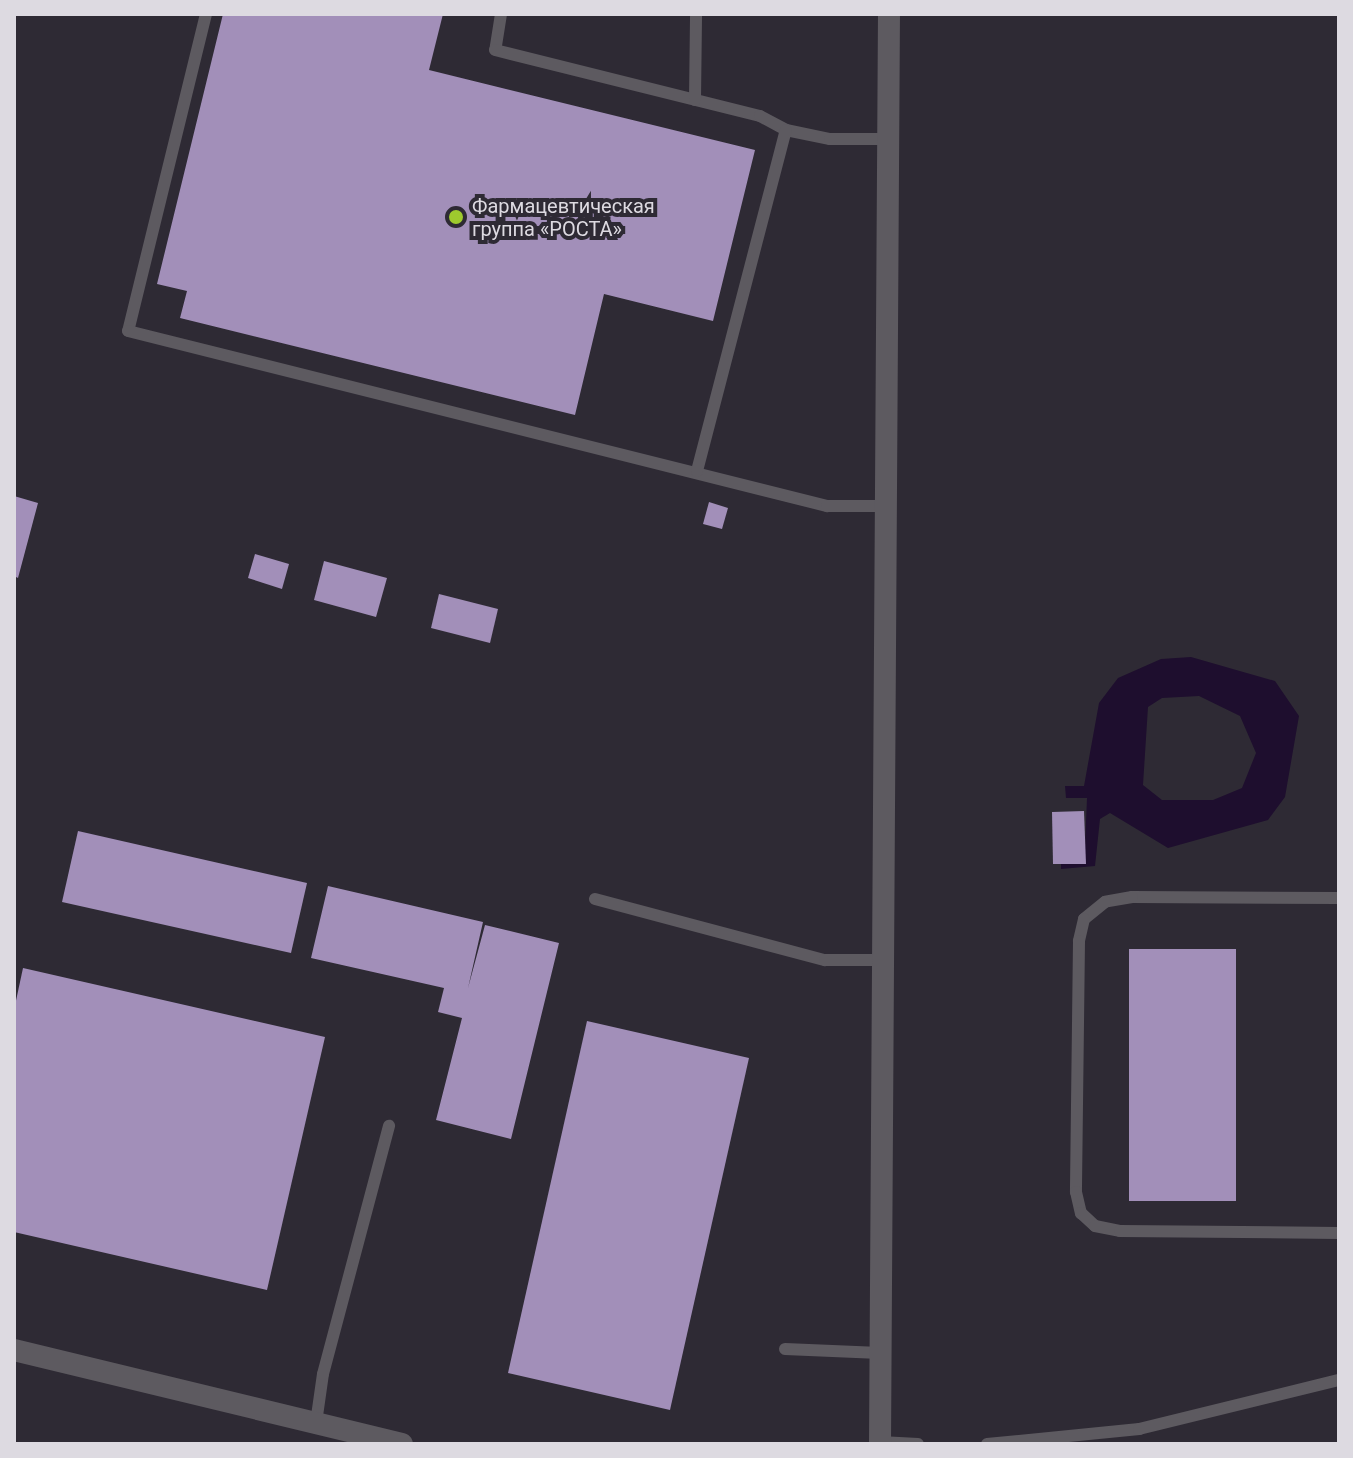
<!DOCTYPE html>
<html>
<head>
<meta charset="utf-8">
<style>
	body { margin:0 }
	#map { position:relative; width:1353px; height:1458px; overflow:hidden; background:#2e2a34; font-family:Roboto,sans-serif }
	div>[style] { position:absolute }
	.water>* { inset:0; background:#1e0e2e }
	.building>* { inset:0; background:#a28fb9 }
	.service>* { height:12px; margin:-6px; padding:0 6px; transform-origin:6px; border-radius:6px; background:#5d5a60 }
	.minor>* { height:22px; margin:-11px; padding:0 11px; transform-origin:11px; border-radius:11px; background:#5d5a60 }
	.dots>* { width:22px; height:22px; translate:-50% -50%; box-sizing:border-box; border:4px solid #2e2a34; border-radius:50% }
	span { translate:-50% -50%; white-space:nowrap; text-align:center; line-height:1.15; -webkit-text-stroke:8px #2e2a34; paint-order:stroke }
	.poi-label { font-size:20px; color:#dddae1 }
	.left { translate:0 -50%; text-align:left }
	.frame { position:absolute; inset:0; border:16px solid #dddae1; pointer-events:none }
</style>
</head>
<body>
<div id="map">
	<div class="water">
		<i style="clip-path:polygon(evenodd,1191px 657px,1275px 681px,1299px 716px,1285px 797px,1268px 820px,1168px 848px,1110px 813px,1100px 819px,1095px 866px,1061px 869px,1061px 850px,1085px 847px,1087px 798px,1066px 798px,1065px 786px,1084px 786px,1099px 703px,1118px 678px,1161px 659px,1191px 657px,1199px 696px,1240px 716px,1256px 753px,1242px 788px,1213px 800px,1162px 800px,1143px 785px,1148px 707px,1162px 698px,1199px 696px)"></i>
	</div>
	<div class="building">
		<i style="clip-path:polygon(223px 14px,443px 14px,429px 70px,755px 150px,713px 321px,604px 294px,575px 415px,180px 318px,187px 291px,157px 284px)"></i>
		<i style="clip-path:polygon(14px 496px,38px 503px,18px 578px,14px 576px)"></i>
		<i style="clip-path:polygon(709px 502px,728px 508px,722px 529px,703px 524px)"></i>
		<i style="clip-path:polygon(255px 554px,289px 564px,282px 589px,248px 578px)"></i>
		<i style="clip-path:polygon(324px 561px,387px 578px,376px 617px,314px 600px)"></i>
		<i style="clip-path:polygon(439px 594px,498px 609px,490px 643px,431px 628px)"></i>
		<i style="clip-path:polygon(1084px 811px,1086px 864px,1053px 864px,1052px 812px)"></i>
		<i style="clip-path:polygon(78px 831px,307px 883px,291px 953px,62px 902px)"></i>
		<i style="clip-path:polygon(328px 886px,483px 922px,468px 988px,485px 925px,559px 943px,511px 1139px,436px 1120px,462px 1018px,438px 1012px,444px 988px,311px 958px)"></i>
		<i style="clip-path:polygon(1129px 949px,1236px 949px,1236px 1201px,1129px 1201px)"></i>
		<i style="clip-path:polygon(23px 968px,325px 1037px,267px 1290px,14px 1232px,14px 1010px)"></i>
		<i style="clip-path:polygon(587px 1021px,749px 1058px,670px 1410px,508px 1373px)"></i>
	</div>
	<div class="service">
		<i style="left:206px;top:14px;width:326px;rotate:103.8deg"></i>
		<i style="left:128px;top:331px;width:721px;rotate:14.06deg"></i>
		<i style="left:827px;top:506px;width:59px"></i>
		<i style="left:501px;top:14px;width:36px;rotate:99deg"></i>
		<i style="left:495px;top:50px;width:273px;rotate:14deg"></i>
		<i style="left:760px;top:116px;width:30px;rotate:28deg"></i>
		<i style="left:786px;top:130px;width:45px;rotate:11.6deg"></i>
		<i style="left:830px;top:139px;width:58px"></i>
		<i style="left:695px;top:100px;width:86px;rotate:-89.3deg"></i>
		<i style="left:697px;top:471px;width:352px;rotate:-75.4deg"></i>
		<i style="left:1339px;top:898px;width:207px;rotate:-179.7deg"></i>
		<i style="left:1132px;top:897px;width:27px;rotate:170deg"></i>
		<i style="left:1105px;top:902px;width:27px;rotate:141deg"></i>
		<i style="left:1084px;top:919px;width:23px;rotate:103deg"></i>
		<i style="left:1079px;top:941px;width:251px;rotate:90.7deg"></i>
		<i style="left:1076px;top:1192px;width:22px;rotate:77deg"></i>
		<i style="left:1081px;top:1213px;width:19px;rotate:43deg"></i>
		<i style="left:1095px;top:1226px;width:25px;rotate:11deg"></i>
		<i style="left:1120px;top:1231px;width:219px;rotate:0.5deg"></i>
		<i style="left:595px;top:899px;width:238px;rotate:14.9deg"></i>
		<i style="left:825px;top:960px;width:58px"></i>
		<i style="left:785px;top:1349px;width:95px;rotate:2.4deg"></i>
		<i style="left:316px;top:1423px;width:49px;rotate:-81.9deg"></i>
		<i style="left:323px;top:1374px;width:257px;rotate:-75.1deg"></i>
		<i style="left:880px;top:1442px;width:38px;rotate:3deg"></i>
		<i style="left:987px;top:1444px;width:153px;rotate:-5.6deg"></i>
		<i style="left:1139px;top:1429px;width:206px;rotate:-13.8deg"></i>
	</div>
	<div class="minor">
		<i style="left:14px;top:1350px;width:399px;rotate:13.6deg"></i>
		<i style="left:880px;top:1444px;width:1430px;rotate:-89.64deg"></i>
	</div>
	<div class="dots">
		<i style="left:456px;top:217px;background:#9eca2e"></i>
	</div>
	<div class="poi-label">
		<span class="left" style="left:472px;top:218px">Фармацевтическая<br>группа «РОСТА»</span>
	</div>
	<div class="frame"></div>
</div>
</body>
</html>
